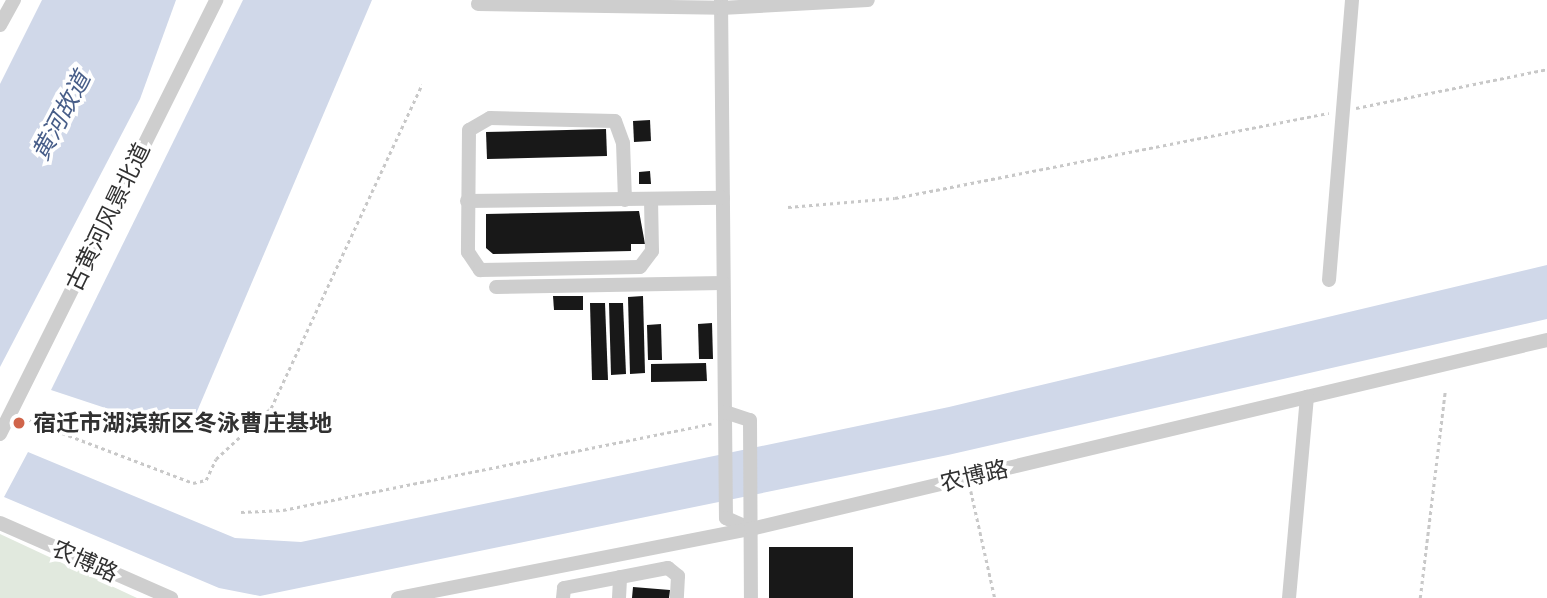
<!DOCTYPE html>
<html>
<head>
<meta charset="utf-8">
<style>
	body { margin:0 }
	#map { position:relative; width:1547px; height:598px; overflow:hidden; background:#fff; font-family:"PT Sans","Noto Sans SC",sans-serif }
	div>[style] { position:absolute }
	.green>* { inset:0; background:#e1e9de }
	.water>* { inset:0; background:#d0d8e9 }
	.building>* { inset:0; background:#181818 }
	.path>* { height:2.5px; margin-top:-1.25px; transform-origin:0; background:repeating-linear-gradient(90deg,#c8c8c8 0 3.5px,transparent 0 7px) }
	.minor>* { height:14px; margin:-7px; padding:0 7px; transform-origin:7px; border-radius:7px; background:#cecece }
	.dots>* { width:19px; height:19px; translate:-50% -50%; box-sizing:border-box; border:4px solid #fff; border-radius:50% }
	span { translate:-50% -50%; white-space:nowrap; text-align:center; line-height:1.15; -webkit-text-stroke:7px #fff; paint-order:stroke }
	.street-label { font-size:23px; color:#313131 }
	.poi-label { font-size:23px; color:#313131; font-weight:700 }
	.left { translate:0 -50%; text-align:left }
	.water-label { font-size:24px; color:#485e89; font-style:italic }
</style>
</head>
<body>
<div id="map">
	<div class="green">
		<i style="clip-path:polygon(0 534px,137px 598px,0 598px)"></i>
	</div>
	<div class="water">
		<i style="clip-path:polygon(42px 0,176px 0,140px 99px,0 367px,0 84px)"></i>
		<i style="clip-path:polygon(243px 0,372px 0,187px 435px,51px 390px)"></i>
		<i style="clip-path:polygon(1547px 265px,1547px 319px,948px 455px,260px 596px,219px 588px,4px 497px,28px 452px,235px 538px,301px 542px,949px 407px)"></i>
	</div>
	<div class="building">
		<i style="clip-path:polygon(650px 120px,651px 141px,634px 142px,633px 121px)"></i>
		<i style="clip-path:polygon(606px 129px,607px 156px,487px 159px,486px 132px)"></i>
		<i style="clip-path:polygon(650px 171px,651px 184px,639px 184px,639px 172px)"></i>
		<i style="clip-path:polygon(639px 211px,645px 244px,631px 244px,631px 251px,493px 254px,486px 248px,486px 214px)"></i>
		<i style="clip-path:polygon(553px 296px,583px 296px,583px 310px,554px 310px)"></i>
		<i style="clip-path:polygon(643px 296px,645px 373px,630px 374px,628px 297px)"></i>
		<i style="clip-path:polygon(590px 303px,605px 303px,608px 380px,592px 380px)"></i>
		<i style="clip-path:polygon(609px 303px,623px 303px,626px 374px,611px 375px)"></i>
		<i style="clip-path:polygon(712px 323px,713px 359px,699px 359px,698px 324px)"></i>
		<i style="clip-path:polygon(661px 324px,662px 360px,648px 360px,647px 325px)"></i>
		<i style="clip-path:polygon(706px 363px,707px 381px,651px 382px,651px 364px)"></i>
		<i style="clip-path:polygon(769px 547px,853px 547px,853px 598px,769px 598px)"></i>
		<i style="clip-path:polygon(633px 587px,670px 590px,669px 598px,632px 598px)"></i>
	</div>
	<div class="path">
		<i style="left:1356px;top:108px;width:195px;rotate:-11.5deg"></i>
		<i style="left:788px;top:207px;width:107px;rotate:-4.8deg"></i>
		<i style="left:895px;top:198px;width:442px;rotate:-11.1deg"></i>
		<i style="left:23px;top:418px;width:182px;rotate:20.9deg"></i>
		<i style="left:193px;top:483px;width:13px;rotate:-13deg"></i>
		<i style="left:206px;top:480px;width:23px;rotate:-65deg"></i>
		<i style="left:216px;top:459px;width:75px;rotate:-42.8deg"></i>
		<i style="left:271px;top:408px;width:357px;rotate:-65deg"></i>
		<i style="left:971px;top:491px;width:110px;rotate:77.4deg"></i>
		<i style="left:241px;top:512px;width:42px;rotate:-2.7deg"></i>
		<i style="left:283px;top:510px;width:437px;rotate:-11.4deg"></i>
		<i style="left:1420px;top:598px;width:208px;rotate:-83.1deg"></i>
	</div>
	<div class="minor">
		<i style="left:721px;top:0;width:518px;rotate:89.45deg"></i>
		<i style="left:726px;top:518px;width:27px;rotate:24deg"></i>
		<i style="left:478px;top:4px;width:243px;rotate:0.9deg"></i>
		<i style="left:721px;top:8px;width:147px;rotate:-3.1deg"></i>
		<i style="left:0;top:25px;width:29px;rotate:-61deg"></i>
		<i style="left:625px;top:200px;width:57px;rotate:-92deg"></i>
		<i style="left:623px;top:143px;width:23px;rotate:-110deg"></i>
		<i style="left:615px;top:121px;width:125px;rotate:-178.6deg"></i>
		<i style="left:490px;top:118px;width:24px;rotate:150deg"></i>
		<i style="left:469px;top:130px;width:122px;rotate:90.5deg"></i>
		<i style="left:468px;top:252px;width:22px;rotate:56deg"></i>
		<i style="left:480px;top:270px;width:160px;rotate:-1.1deg"></i>
		<i style="left:640px;top:267px;width:20px;rotate:-53deg"></i>
		<i style="left:652px;top:251px;width:52px;rotate:-91.1deg"></i>
		<i style="left:467px;top:201px;width:256px;rotate:-0.7deg"></i>
		<i style="left:1329px;top:280px;width:281px;rotate:-85.3deg"></i>
		<i style="left:496px;top:287px;width:227px;rotate:-1deg"></i>
		<i style="left:725px;top:412px;width:26px;rotate:18deg"></i>
		<i style="left:750px;top:420px;width:178px;rotate:89.7deg"></i>
		<i style="left:0;top:434px;width:485px;rotate:-63.5deg"></i>
		<i style="left:0;top:523px;width:187px;rotate:23.7deg"></i>
		<i style="left:398px;top:598px;width:360px;rotate:-11.1deg"></i>
		<i style="left:751px;top:529px;width:818px;rotate:-13.36deg"></i>
		<i style="left:563px;top:598px;width:10px;rotate:-84deg"></i>
		<i style="left:564px;top:588px;width:106px;rotate:-10.9deg"></i>
		<i style="left:668px;top:568px;width:13px;rotate:39deg"></i>
		<i style="left:678px;top:576px;width:22px;rotate:93deg"></i>
		<i style="left:619px;top:598px;width:21px;rotate:-87deg"></i>
		<i style="left:1289px;top:598px;width:202px;rotate:-84.9deg"></i>
	</div>
	<div class="dots">
		<i style="left:19px;top:423px;background:#d0654b"></i>
	</div>
	<div class="street-label">
		<span style="left:108px;top:217px;rotate:-64deg">古黄河风景北道</span>
		<span style="left:974px;top:476px;rotate:-13deg">农博路</span>
		<span style="left:85px;top:561px;rotate:24deg">农博路</span>
	</div>
	<div class="poi-label">
		<span class="left" style="left:33px;top:423px">宿迁市湖滨新区冬泳曹庄基地</span>
	</div>
	<div class="water-label">
		<span style="left:61px;top:116px;rotate:-62deg">黄河故道</span>
	</div>
</div>
</body>
</html>
